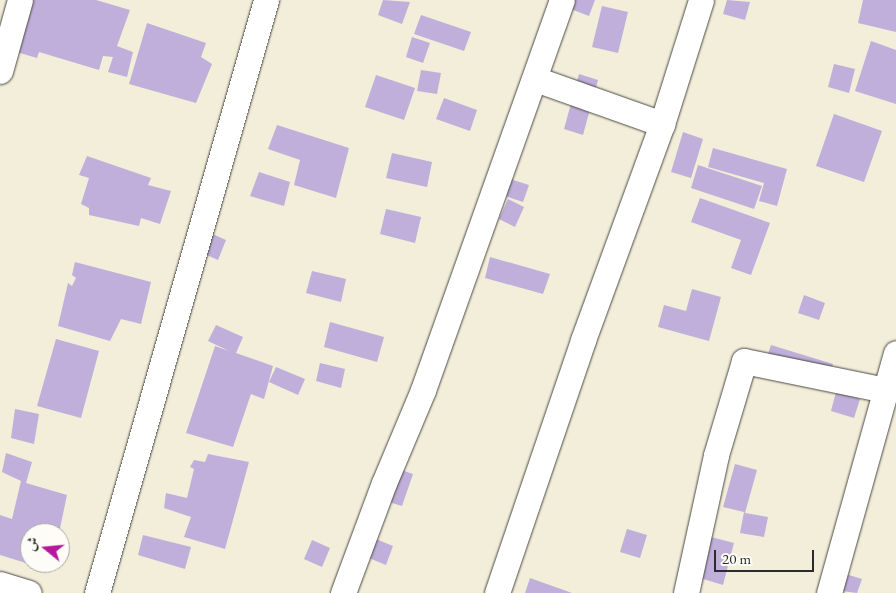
<!DOCTYPE html>
<html>
<head>
<meta charset="utf-8">
<style>
	body { margin:0 }
	#map { position:relative; width:896px; height:593px; overflow:hidden; background:#f3eed9; font-family:"EB Garamond",Amiri,serif }
	div>[style] { position:absolute }
	.building>* { inset:0; background:#c0afda }
	.roads { filter:drop-shadow(0 0 1px #494845) drop-shadow(0 0 1px #494845) }
	.street>* { height:25px; margin:-12.5px; padding:0 12.5px; transform-origin:12.5px; border-radius:12.5px; background:#fff }
	span { translate:-50% -50%; white-space:nowrap; text-align:center; line-height:1.15; -webkit-text-stroke:4px #fdfcf7; paint-order:stroke }
	.north { position:absolute; left:20px; top:523px; width:50px; height:50px; box-sizing:border-box; background:#fdfcf7; border:1px solid #a9a8a5; border-radius:50%; rotate:287deg; font-size:14px; font-weight:700; line-height:20px; text-align:center; color:#2b2b2b }
	.north::after { content:''; display:block; margin:auto; width:18px; height:22px; background:#b5179e; clip-path:polygon(50% 0,100% 100%,50% 72%,0 100%) }
	.scale { position:absolute; left:714px; top:550px; width:100px; height:22px; box-sizing:border-box; border:2px solid #2b2b2b; border-top:0; padding-left:6px; font-size:15px; line-height:18px; white-space:nowrap; color:#2b2b2b; -webkit-text-stroke:4px #fdfcf7; paint-order:stroke }
</style>
</head>
<body>
<div id="map">
	<div class="building">
		<i style="clip-path:polygon(27px 0,96px 0,130px 10px,117px 46px,133px 52px,127px 77px,108px 72px,113px 57px,103px 56px,99px 70px,39px 52px,37px 58px,13px 51px)"></i>
		<i style="clip-path:polygon(383px 0,410px 2px,402px 24px,378px 15px)"></i>
		<i style="clip-path:polygon(571px 0,595px 0,589px 16px,568px 8px)"></i>
		<i style="clip-path:polygon(727px 0,750px 2px,745px 20px,723px 14px)"></i>
		<i style="clip-path:polygon(863px 0,896px 0,896px 32px,858px 23px)"></i>
		<i style="clip-path:polygon(602px 6px,628px 12px,618px 53px,592px 47px)"></i>
		<i style="clip-path:polygon(421px 15px,471px 32px,464px 51px,414px 34px)"></i>
		<i style="clip-path:polygon(147px 23px,206px 43px,201px 57px,212px 64px,196px 103px,129px 84px)"></i>
		<i style="clip-path:polygon(412px 37px,430px 43px,423px 63px,406px 57px)"></i>
		<i style="clip-path:polygon(871px 41px,896px 50px,896px 104px,855px 91px)"></i>
		<i style="clip-path:polygon(834px 64px,855px 69px,849px 93px,828px 87px)"></i>
		<i style="clip-path:polygon(421px 70px,441px 73px,437px 94px,417px 91px)"></i>
		<i style="clip-path:polygon(579px 74px,598px 80px,583px 135px,564px 129px)"></i>
		<i style="clip-path:polygon(376px 75px,415px 88px,404px 120px,365px 107px)"></i>
		<i style="clip-path:polygon(444px 98px,477px 110px,470px 131px,436px 119px)"></i>
		<i style="clip-path:polygon(834px 114px,882px 131px,864px 182px,816px 166px)"></i>
		<i style="clip-path:polygon(277px 125px,349px 148px,336px 198px,294px 185px,300px 160px,268px 149px)"></i>
		<i style="clip-path:polygon(683px 132px,703px 139px,691px 178px,671px 172px)"></i>
		<i style="clip-path:polygon(713px 148px,787px 169px,777px 206px,759px 201px,764px 183px,708px 167px)"></i>
		<i style="clip-path:polygon(392px 153px,432px 162px,427px 187px,386px 178px)"></i>
		<i style="clip-path:polygon(87px 156px,151px 178px,148px 185px,171px 191px,160px 224px,141px 218px,139px 226px,89px 215px,89px 208px,81px 204px,89px 178px,79px 175px)"></i>
		<i style="clip-path:polygon(698px 165px,762px 186px,754px 209px,691px 188px)"></i>
		<i style="clip-path:polygon(259px 172px,290px 182px,284px 206px,250px 196px)"></i>
		<i style="clip-path:polygon(510px 179px,529px 185px,523px 202px,505px 196px)"></i>
		<i style="clip-path:polygon(700px 198px,770px 223px,751px 275px,731px 268px,741px 240px,691px 222px)"></i>
		<i style="clip-path:polygon(508px 199px,524px 207px,515px 227px,499px 219px)"></i>
		<i style="clip-path:polygon(386px 209px,421px 217px,415px 243px,380px 234px)"></i>
		<i style="clip-path:polygon(208px 232px,226px 240px,218px 260px,200px 252px)"></i>
		<i style="clip-path:polygon(490px 257px,550px 274px,543px 294px,485px 278px)"></i>
		<i style="clip-path:polygon(75px 262px,151px 282px,141px 324px,121px 319px,110px 341px,58px 326px,68px 283px,72px 286px,76px 278px,72px 275px)"></i>
		<i style="clip-path:polygon(312px 271px,346px 279px,341px 302px,306px 293px)"></i>
		<i style="clip-path:polygon(692px 289px,721px 297px,709px 341px,658px 327px,664px 305px,686px 311px)"></i>
		<i style="clip-path:polygon(804px 295px,825px 303px,819px 320px,798px 313px)"></i>
		<i style="clip-path:polygon(330px 322px,384px 337px,377px 362px,324px 347px)"></i>
		<i style="clip-path:polygon(216px 325px,243px 337px,236px 353px,273px 366px,264px 399px,251px 394px,233px 447px,186px 433px,215px 346px,229px 351px,208px 341px)"></i>
		<i style="clip-path:polygon(56px 339px,99px 351px,81px 418px,37px 406px)"></i>
		<i style="clip-path:polygon(771px 345px,833px 364px,826px 385px,764px 366px)"></i>
		<i style="clip-path:polygon(320px 363px,345px 369px,341px 388px,316px 381px)"></i>
		<i style="clip-path:polygon(276px 367px,305px 379px,298px 395px,269px 382px)"></i>
		<i style="clip-path:polygon(836px 392px,860px 399px,854px 418px,831px 411px)"></i>
		<i style="clip-path:polygon(15px 409px,39px 414px,34px 444px,11px 438px)"></i>
		<i style="clip-path:polygon(6px 453px,32px 462px,26px 483px,67px 495px,59px 533px,30px 533px,30px 563px,53px 563px,52px 571px,0 555px,0 515px,12px 519px,21px 481px,2px 472px)"></i>
		<i style="clip-path:polygon(208px 454px,249px 462px,225px 549px,184px 537px,191px 517px,164px 508px,166px 493px,187px 498px,194px 469px,190px 467px,194px 460px,205px 462px)"></i>
		<i style="clip-path:polygon(735px 464px,757px 470px,745px 513px,768px 517px,764px 537px,740px 533px,744px 512px,723px 507px)"></i>
		<i style="clip-path:polygon(390px 466px,413px 474px,402px 506px,379px 499px)"></i>
		<i style="clip-path:polygon(627px 529px,647px 535px,640px 558px,620px 552px)"></i>
		<i style="clip-path:polygon(143px 535px,191px 547px,185px 569px,138px 555px)"></i>
		<i style="clip-path:polygon(371px 537px,393px 546px,386px 565px,364px 556px)"></i>
		<i style="clip-path:polygon(711px 537px,734px 543px,723px 585px,700px 578px)"></i>
		<i style="clip-path:polygon(312px 540px,330px 548px,322px 567px,304px 559px)"></i>
		<i style="clip-path:polygon(839px 572px,862px 579px,857px 593px,834px 590px)"></i>
		<i style="clip-path:polygon(530px 578px,572px 593px,525px 593px)"></i>
	</div>
	<div class="roads">
		<div class="street">
			<i style="left:0;top:71px;width:74px;rotate:-74.3deg"></i>
			<i style="left:535px;top:79px;width:135px;rotate:19.5deg"></i>
			<i style="left:0;top:584px;width:30px;rotate:17deg"></i>
			<i style="left:97px;top:593px;width:617px;rotate:-74.09deg"></i>
			<i style="left:343px;top:593px;width:117px;rotate:-69.6deg"></i>
			<i style="left:384px;top:483px;width:101px;rotate:-67.2deg"></i>
			<i style="left:423px;top:390px;width:414px;rotate:-70.4deg"></i>
			<i style="left:497px;top:593px;width:267px;rotate:-71.2deg"></i>
			<i style="left:583px;top:340px;width:230px;rotate:-69.9deg"></i>
			<i style="left:662px;top:124px;width:130px;rotate:-72.5deg"></i>
			<i style="left:686px;top:593px;width:141px;rotate:-77.7deg"></i>
			<i style="left:716px;top:455px;width:98px;rotate:-73.4deg"></i>
			<i style="left:744px;top:361px;width:144px;rotate:11.6deg"></i>
			<i style="left:829px;top:593px;width:249px;rotate:-74.4deg"></i>
		</div>
	</div>
	<div class="north">ش</div>
	<div class="scale">20 m</div>
</div>
</body>
</html>
